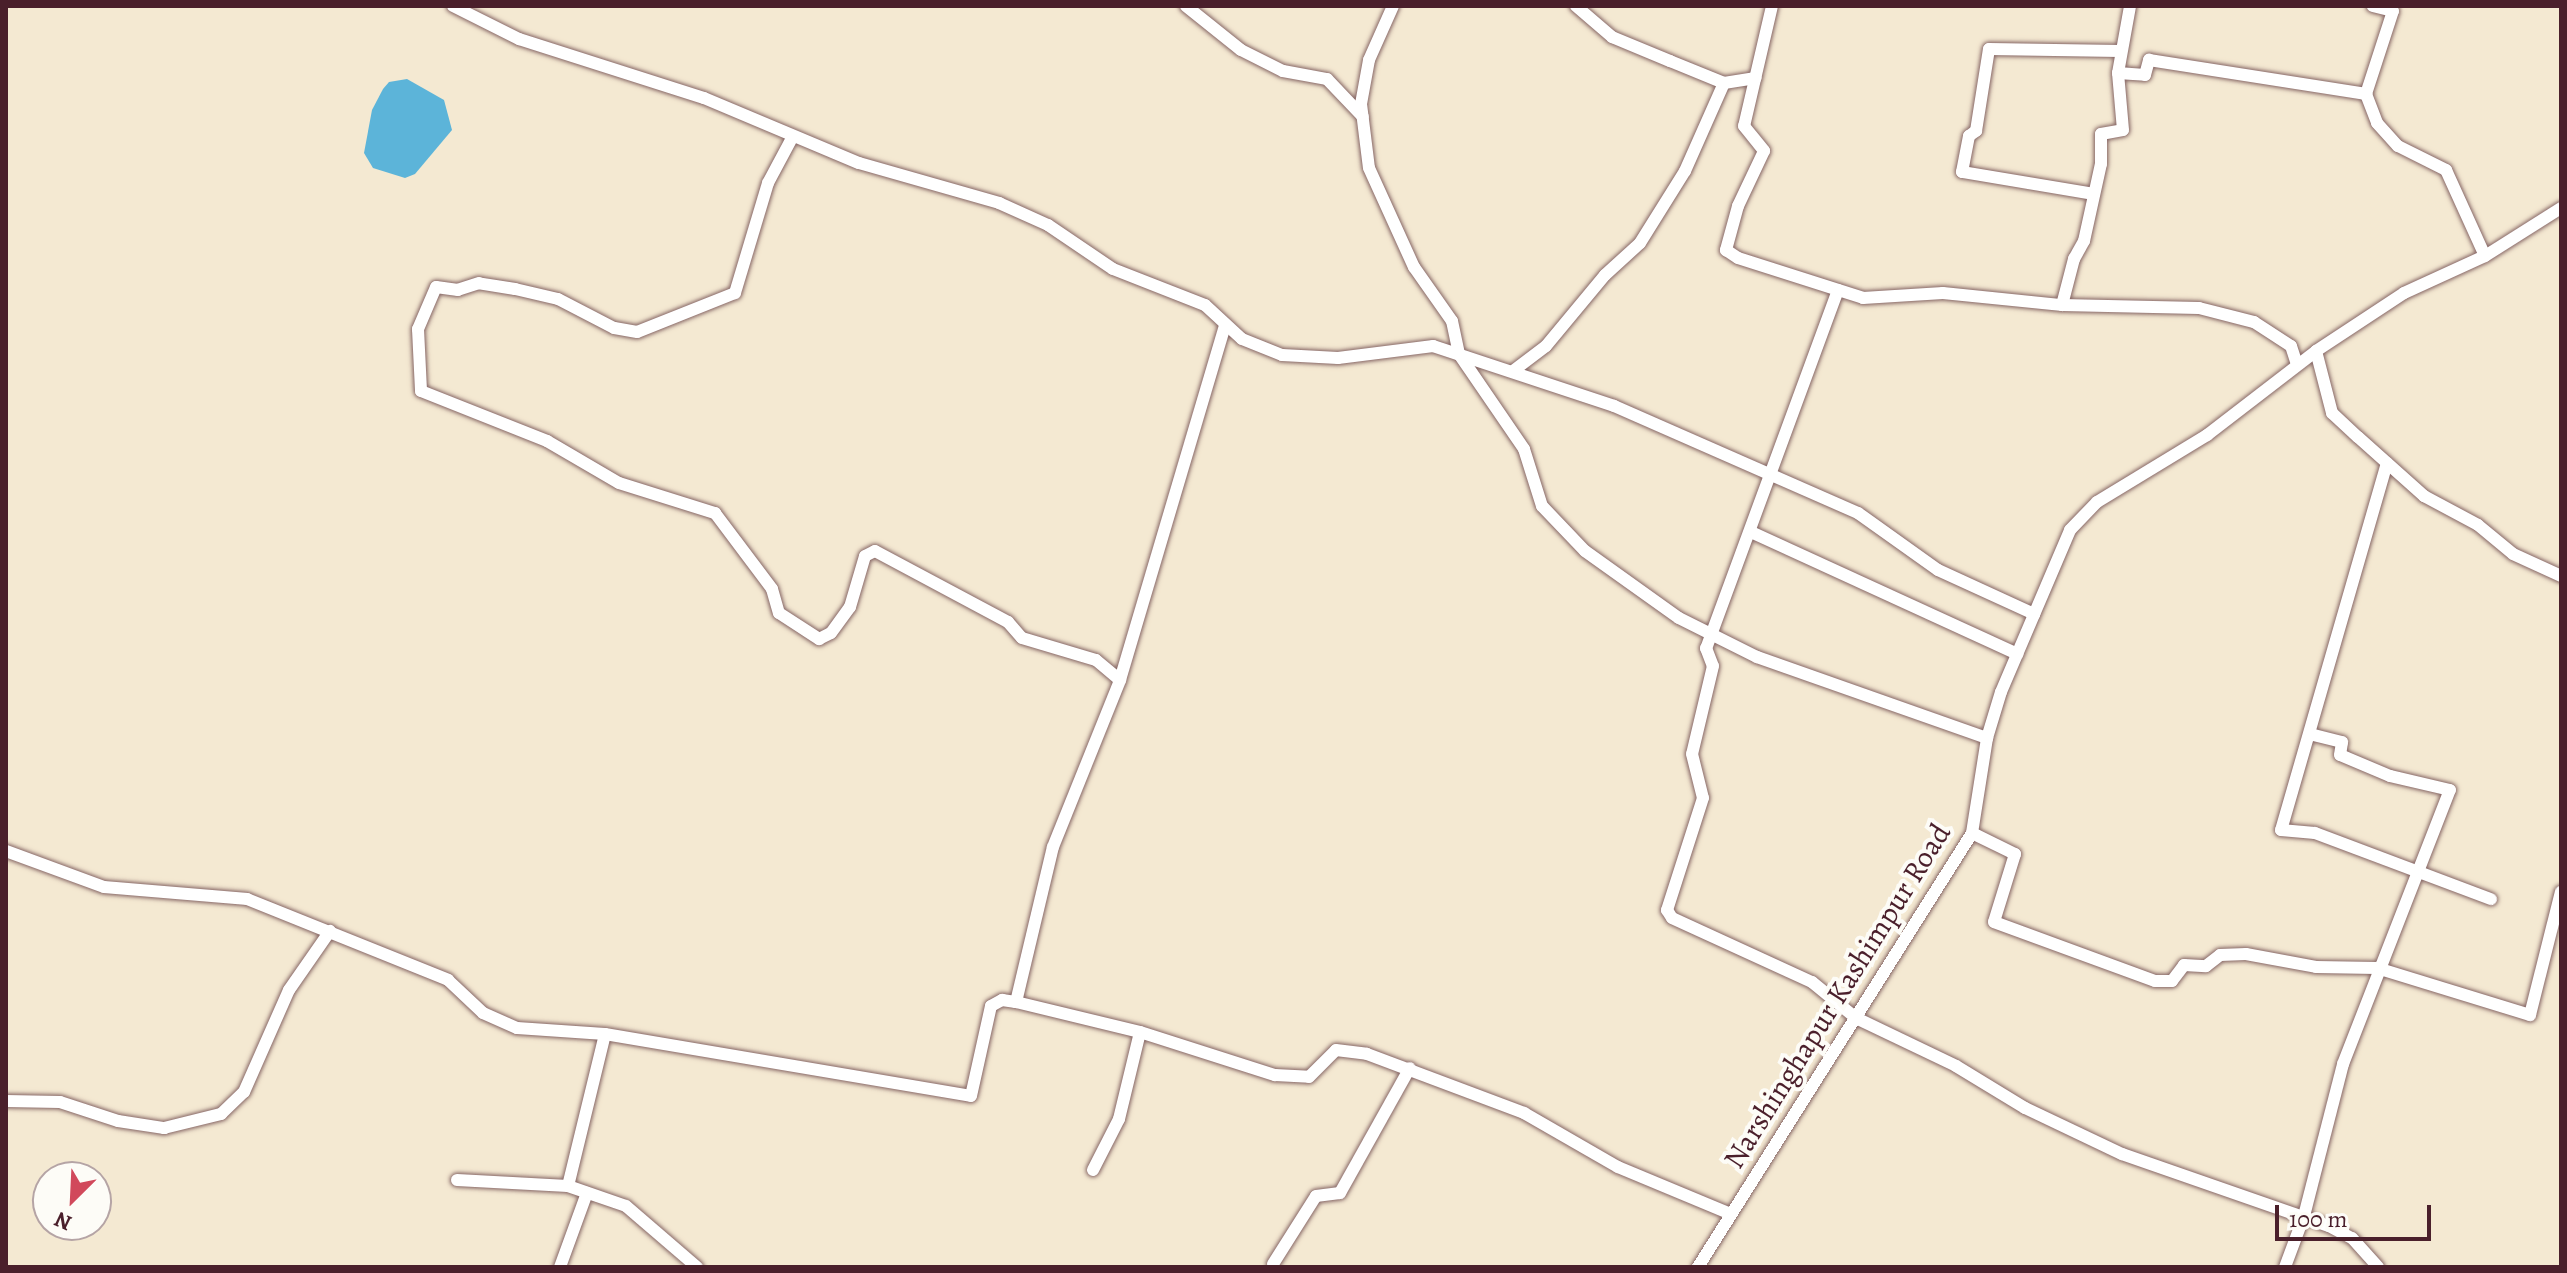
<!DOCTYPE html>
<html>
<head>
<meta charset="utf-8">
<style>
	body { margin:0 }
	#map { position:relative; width:2567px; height:1273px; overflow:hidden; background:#f4e9d2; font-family:Alegreya,serif }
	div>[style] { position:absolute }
	.water>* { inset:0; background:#5cb4d9 }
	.roads { filter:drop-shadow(0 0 2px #866665) drop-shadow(0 0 2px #866665) }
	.minor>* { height:12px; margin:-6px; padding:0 6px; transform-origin:6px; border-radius:6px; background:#fff }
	span { translate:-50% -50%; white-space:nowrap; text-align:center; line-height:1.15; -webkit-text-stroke:8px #fdfcf7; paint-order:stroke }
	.street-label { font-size:30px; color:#4a1f2b }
	.frame { position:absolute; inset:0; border:8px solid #4a1f2b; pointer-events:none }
	.north { position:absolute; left:32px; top:1161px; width:80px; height:80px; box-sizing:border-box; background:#fdfcf7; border:2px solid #b5a4a5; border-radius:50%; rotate:204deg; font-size:22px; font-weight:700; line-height:32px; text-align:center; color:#4a1f2b }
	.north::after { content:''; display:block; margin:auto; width:28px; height:36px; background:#d1495b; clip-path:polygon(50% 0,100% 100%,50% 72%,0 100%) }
	.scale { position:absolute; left:2275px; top:1205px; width:156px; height:36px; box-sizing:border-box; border:4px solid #4a1f2b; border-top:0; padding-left:10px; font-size:24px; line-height:28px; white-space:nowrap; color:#4a1f2b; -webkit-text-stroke:6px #fdfcf7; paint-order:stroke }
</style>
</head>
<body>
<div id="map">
	<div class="water">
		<i style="clip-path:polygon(407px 79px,444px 100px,452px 130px,415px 174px,405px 178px,373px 168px,364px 153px,372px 110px,383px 89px,389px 82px)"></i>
	</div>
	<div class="roads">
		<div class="minor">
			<i style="left:453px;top:6px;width:74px;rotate:26.6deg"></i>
			<i style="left:519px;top:39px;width:194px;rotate:17.7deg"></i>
			<i style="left:704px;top:98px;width:168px;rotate:22.8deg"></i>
			<i style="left:859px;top:163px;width:146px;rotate:15.9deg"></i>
			<i style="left:999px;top:203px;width:54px;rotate:24.2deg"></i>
			<i style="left:1048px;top:225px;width:78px;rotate:34.1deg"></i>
			<i style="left:1113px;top:269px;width:99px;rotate:21.4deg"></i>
			<i style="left:1205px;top:305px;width:50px;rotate:42.6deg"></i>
			<i style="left:1242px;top:339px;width:43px;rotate:21.8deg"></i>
			<i style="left:1282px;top:355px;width:56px;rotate:3.1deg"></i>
			<i style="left:1338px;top:358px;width:96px;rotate:-7.2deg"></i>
			<i style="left:1433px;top:346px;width:191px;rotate:18.3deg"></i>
			<i style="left:1614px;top:406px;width:266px;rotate:23.7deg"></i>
			<i style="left:1858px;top:513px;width:98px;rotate:35.5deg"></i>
			<i style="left:1938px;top:570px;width:106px;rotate:24.6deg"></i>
			<i style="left:1186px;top:6px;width:70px;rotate:38.7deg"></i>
			<i style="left:1241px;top:50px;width:47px;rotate:26.6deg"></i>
			<i style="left:1283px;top:71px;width:45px;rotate:10.3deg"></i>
			<i style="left:1327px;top:79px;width:52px;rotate:46.5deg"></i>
			<i style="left:1393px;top:6px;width:59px;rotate:114deg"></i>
			<i style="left:1369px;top:60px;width:45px;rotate:100.3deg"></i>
			<i style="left:1361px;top:104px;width:64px;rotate:82.9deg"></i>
			<i style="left:1369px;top:168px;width:109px;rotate:65.6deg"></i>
			<i style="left:1414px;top:267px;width:66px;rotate:54.9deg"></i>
			<i style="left:1452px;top:321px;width:34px;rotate:78deg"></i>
			<i style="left:1459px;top:354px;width:115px;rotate:55.6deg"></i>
			<i style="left:1524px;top:449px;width:60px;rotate:72.5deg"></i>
			<i style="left:1542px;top:506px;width:62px;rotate:46.3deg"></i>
			<i style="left:1585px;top:551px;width:115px;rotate:35.5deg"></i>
			<i style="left:1679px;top:618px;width:87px;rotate:26.6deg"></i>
			<i style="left:1757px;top:657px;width:244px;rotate:19.4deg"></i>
			<i style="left:1576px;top:6px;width:48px;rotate:40.7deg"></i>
			<i style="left:1612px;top:37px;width:63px;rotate:22.5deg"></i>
			<i style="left:1670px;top:61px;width:58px;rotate:22.2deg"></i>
			<i style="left:1724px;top:83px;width:32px;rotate:-9deg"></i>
			<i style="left:1772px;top:6px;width:123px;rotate:103.1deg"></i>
			<i style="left:1744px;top:126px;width:32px;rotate:51deg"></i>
			<i style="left:1764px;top:151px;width:61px;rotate:115.3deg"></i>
			<i style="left:1738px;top:206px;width:46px;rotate:105.3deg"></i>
			<i style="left:1726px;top:250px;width:14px;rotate:34deg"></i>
			<i style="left:1738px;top:258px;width:131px;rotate:17.7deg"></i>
			<i style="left:1863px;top:298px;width:80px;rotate:-3.6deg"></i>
			<i style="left:1943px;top:293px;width:120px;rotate:5.8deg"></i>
			<i style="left:2062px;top:305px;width:137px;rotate:1.3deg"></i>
			<i style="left:2199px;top:308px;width:57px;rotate:14.3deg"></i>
			<i style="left:2254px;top:322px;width:44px;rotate:33deg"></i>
			<i style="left:2291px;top:346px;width:19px;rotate:72deg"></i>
			<i style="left:2118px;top:73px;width:27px;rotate:4deg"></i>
			<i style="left:2145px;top:75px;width:16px;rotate:-75deg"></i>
			<i style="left:2149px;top:60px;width:220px;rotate:8.9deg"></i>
			<i style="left:2366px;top:94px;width:31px;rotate:69deg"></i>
			<i style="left:2377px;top:123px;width:31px;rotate:48deg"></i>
			<i style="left:2398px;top:146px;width:54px;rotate:26.6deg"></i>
			<i style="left:2446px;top:170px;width:94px;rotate:65.6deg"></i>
			<i style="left:2366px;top:94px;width:87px;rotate:-72deg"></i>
			<i style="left:2393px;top:11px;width:21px;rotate:-166deg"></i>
			<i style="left:792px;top:138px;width:51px;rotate:118.1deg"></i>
			<i style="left:768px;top:183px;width:115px;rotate:106.7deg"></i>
			<i style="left:735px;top:293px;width:105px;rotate:158.3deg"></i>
			<i style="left:637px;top:332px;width:23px;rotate:-170deg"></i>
			<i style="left:614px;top:328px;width:63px;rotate:-152.6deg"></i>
			<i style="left:558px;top:299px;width:44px;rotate:-166.9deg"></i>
			<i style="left:515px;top:289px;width:36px;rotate:-171deg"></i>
			<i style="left:479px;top:283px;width:22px;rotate:162deg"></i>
			<i style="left:458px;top:290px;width:22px;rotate:-172deg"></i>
			<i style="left:436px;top:287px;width:46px;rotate:113.2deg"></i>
			<i style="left:418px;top:329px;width:62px;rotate:87.2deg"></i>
			<i style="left:421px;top:391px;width:136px;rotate:21.6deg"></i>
			<i style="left:547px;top:441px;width:83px;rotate:30.3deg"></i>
			<i style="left:619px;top:483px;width:101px;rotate:17.4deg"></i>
			<i style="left:715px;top:513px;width:95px;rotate:53.1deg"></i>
			<i style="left:772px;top:589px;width:25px;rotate:74deg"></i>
			<i style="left:779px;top:613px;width:48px;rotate:33deg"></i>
			<i style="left:819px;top:639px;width:13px;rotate:-27deg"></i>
			<i style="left:831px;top:633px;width:32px;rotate:-54deg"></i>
			<i style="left:850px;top:607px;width:53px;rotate:-73.6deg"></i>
			<i style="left:865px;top:556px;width:11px;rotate:-27deg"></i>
			<i style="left:875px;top:551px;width:151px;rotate:28.1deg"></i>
			<i style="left:1008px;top:622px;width:21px;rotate:49deg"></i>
			<i style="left:1022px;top:638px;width:77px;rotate:16.6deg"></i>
			<i style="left:1096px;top:660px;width:31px;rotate:40deg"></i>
			<i style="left:2094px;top:194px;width:134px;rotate:-170.5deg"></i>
			<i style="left:1962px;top:172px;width:37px;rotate:-79deg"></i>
			<i style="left:1969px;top:136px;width:9px;rotate:-36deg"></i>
			<i style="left:1976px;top:131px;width:83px;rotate:-81deg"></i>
			<i style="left:1989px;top:49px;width:131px;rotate:0.9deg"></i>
			<i style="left:1838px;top:290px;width:382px;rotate:110.2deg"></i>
			<i style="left:1706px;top:648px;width:19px;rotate:69deg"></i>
			<i style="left:1713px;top:666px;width:90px;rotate:103.4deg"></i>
			<i style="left:1692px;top:754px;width:45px;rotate:76deg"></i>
			<i style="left:1703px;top:798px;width:118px;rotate:107.8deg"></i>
			<i style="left:1667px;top:910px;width:9px;rotate:58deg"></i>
			<i style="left:1672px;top:918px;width:154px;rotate:24.6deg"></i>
			<i style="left:1812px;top:982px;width:57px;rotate:39.3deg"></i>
			<i style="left:1856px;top:1018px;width:111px;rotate:25.6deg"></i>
			<i style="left:1956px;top:1066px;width:81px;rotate:31.3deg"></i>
			<i style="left:2025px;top:1108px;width:107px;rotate:25.4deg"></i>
			<i style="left:2122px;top:1154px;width:219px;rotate:19.2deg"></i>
			<i style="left:2329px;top:1226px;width:26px;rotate:28deg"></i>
			<i style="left:2352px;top:1238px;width:39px;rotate:48deg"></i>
			<i style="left:2062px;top:305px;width:48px;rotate:-75.4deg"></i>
			<i style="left:2074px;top:259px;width:21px;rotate:-61deg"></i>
			<i style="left:2084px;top:241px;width:79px;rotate:-77.6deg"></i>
			<i style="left:2101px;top:164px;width:30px;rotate:-90deg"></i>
			<i style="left:2101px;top:134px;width:22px;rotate:-10deg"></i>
			<i style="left:2123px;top:130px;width:57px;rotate:-95deg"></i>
			<i style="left:2118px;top:73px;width:68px;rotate:-79.8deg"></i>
			<i style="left:2316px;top:351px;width:64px;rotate:75.5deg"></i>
			<i style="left:2332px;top:413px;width:35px;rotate:43deg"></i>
			<i style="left:2358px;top:437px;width:89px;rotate:41.8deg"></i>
			<i style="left:2424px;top:496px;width:61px;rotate:28.2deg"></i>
			<i style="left:2478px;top:525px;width:45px;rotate:39.6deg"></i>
			<i style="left:2513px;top:554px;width:53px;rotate:24.6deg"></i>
			<i style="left:1513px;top:371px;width:41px;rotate:-37.1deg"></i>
			<i style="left:1546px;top:346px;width:92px;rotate:-50.3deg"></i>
			<i style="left:1605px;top:275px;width:47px;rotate:-42.4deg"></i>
			<i style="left:1640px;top:243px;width:85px;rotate:-58deg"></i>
			<i style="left:1685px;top:171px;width:96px;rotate:-66.1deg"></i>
			<i style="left:2387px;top:463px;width:382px;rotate:106.1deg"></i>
			<i style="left:2281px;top:830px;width:34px;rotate:5deg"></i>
			<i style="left:2315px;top:833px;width:188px;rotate:20.6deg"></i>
			<i style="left:1751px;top:532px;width:293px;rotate:24.6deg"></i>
			<i style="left:1972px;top:833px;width:48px;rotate:26deg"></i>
			<i style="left:2015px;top:854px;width:71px;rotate:107.2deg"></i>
			<i style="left:1994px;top:922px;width:171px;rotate:20.1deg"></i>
			<i style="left:2155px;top:981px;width:17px"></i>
			<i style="left:2172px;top:981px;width:20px;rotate:-53deg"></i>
			<i style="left:2184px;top:965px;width:22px;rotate:3deg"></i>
			<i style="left:2206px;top:966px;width:18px;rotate:-38deg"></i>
			<i style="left:2220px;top:955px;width:26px;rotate:-2deg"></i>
			<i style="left:2246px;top:954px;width:71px;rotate:10.5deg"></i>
			<i style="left:2316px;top:967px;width:61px;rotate:0.9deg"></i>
			<i style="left:2377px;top:968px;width:160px;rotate:17.1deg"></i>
			<i style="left:2530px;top:1015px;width:127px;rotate:-75.9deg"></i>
			<i style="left:6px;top:851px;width:104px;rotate:20.2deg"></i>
			<i style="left:104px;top:887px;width:144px;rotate:4.8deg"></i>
			<i style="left:247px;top:899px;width:217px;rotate:21.9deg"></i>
			<i style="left:448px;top:980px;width:48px;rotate:43.3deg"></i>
			<i style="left:483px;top:1013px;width:37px;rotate:24deg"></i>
			<i style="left:517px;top:1028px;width:88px;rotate:3.9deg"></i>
			<i style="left:605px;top:1034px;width:371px;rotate:9.6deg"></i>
			<i style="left:971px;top:1096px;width:92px;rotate:-77.5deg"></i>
			<i style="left:991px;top:1006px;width:13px;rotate:-29deg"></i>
			<i style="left:1002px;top:1000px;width:14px;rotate:8deg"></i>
			<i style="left:1016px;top:1002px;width:159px;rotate:-76.6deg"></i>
			<i style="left:1053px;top:847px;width:180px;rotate:-68.1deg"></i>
			<i style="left:1120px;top:680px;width:369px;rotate:-73.5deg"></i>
			<i style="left:1016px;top:1002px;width:128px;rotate:13.6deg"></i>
			<i style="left:1140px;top:1032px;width:142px;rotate:17.7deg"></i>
			<i style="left:1275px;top:1075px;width:34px;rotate:3deg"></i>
			<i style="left:1309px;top:1077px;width:38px;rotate:-45deg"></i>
			<i style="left:1336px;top:1050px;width:31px;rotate:7deg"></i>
			<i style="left:1367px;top:1054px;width:168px;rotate:20.6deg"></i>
			<i style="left:1524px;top:1113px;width:108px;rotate:29.9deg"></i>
			<i style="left:1618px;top:1167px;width:122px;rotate:22.6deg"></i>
			<i style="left:6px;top:1101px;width:54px;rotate:1.1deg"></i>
			<i style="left:60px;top:1102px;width:61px;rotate:18.1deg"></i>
			<i style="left:118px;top:1121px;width:47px;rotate:8.7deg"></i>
			<i style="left:164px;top:1128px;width:59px;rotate:-13.8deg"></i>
			<i style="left:221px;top:1114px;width:32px;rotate:-44deg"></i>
			<i style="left:244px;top:1092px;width:111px;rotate:-66.2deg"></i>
			<i style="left:289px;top:990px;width:72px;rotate:-55.2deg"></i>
			<i style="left:1093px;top:1170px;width:57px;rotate:-63deg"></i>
			<i style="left:1119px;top:1119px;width:89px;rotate:-76.4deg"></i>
			<i style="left:457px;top:1180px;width:111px;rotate:3.1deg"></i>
			<i style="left:568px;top:1186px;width:61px;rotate:19deg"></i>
			<i style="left:626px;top:1206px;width:94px;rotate:40.7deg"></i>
			<i style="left:568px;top:1186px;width:156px;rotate:-76.3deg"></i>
			<i style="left:1273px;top:1264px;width:80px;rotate:-57.7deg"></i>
			<i style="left:1316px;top:1196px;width:24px;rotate:-7deg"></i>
			<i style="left:1340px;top:1193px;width:143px;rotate:-60.8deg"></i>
			<i style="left:560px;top:1267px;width:79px;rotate:-70deg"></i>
			<i style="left:1698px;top:1267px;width:513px;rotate:-57.73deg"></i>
			<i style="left:1972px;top:833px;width:96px;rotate:-81deg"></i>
			<i style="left:1987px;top:738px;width:48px;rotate:-73.1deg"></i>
			<i style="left:2001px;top:692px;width:176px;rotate:-66.9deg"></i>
			<i style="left:2070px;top:530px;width:39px;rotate:-46deg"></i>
			<i style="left:2097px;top:502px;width:129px;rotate:-31.3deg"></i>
			<i style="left:2207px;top:435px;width:138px;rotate:-37.6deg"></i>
			<i style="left:2316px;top:351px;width:105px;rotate:-33.4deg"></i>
			<i style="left:2404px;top:293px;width:89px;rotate:-24.6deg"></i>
			<i style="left:2485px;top:256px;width:90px;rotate:-32.3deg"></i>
			<i style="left:2285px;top:1267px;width:54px;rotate:-69.6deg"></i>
			<i style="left:2304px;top:1216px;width:157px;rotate:-75.6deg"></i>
			<i style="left:2343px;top:1064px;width:294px;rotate:-68.7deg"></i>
			<i style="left:2450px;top:790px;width:62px;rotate:-166.9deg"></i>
			<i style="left:2390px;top:776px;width:54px;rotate:-157.2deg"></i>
			<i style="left:2340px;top:755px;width:13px;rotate:-81deg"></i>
			<i style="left:2342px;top:742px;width:33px;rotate:-166deg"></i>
		</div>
	</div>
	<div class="street-label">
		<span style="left:1837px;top:996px;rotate:-58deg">Narshinghapur Kashimpur Road</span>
	</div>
	<div class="frame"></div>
	<div class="north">N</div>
	<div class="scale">100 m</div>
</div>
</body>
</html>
